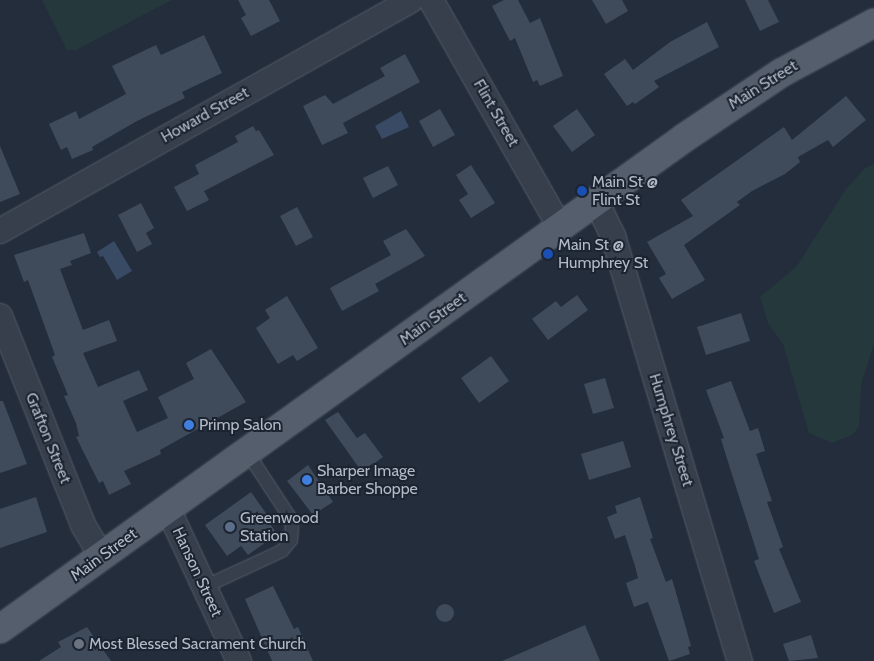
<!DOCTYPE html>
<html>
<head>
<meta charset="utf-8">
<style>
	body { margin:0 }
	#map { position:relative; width:874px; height:661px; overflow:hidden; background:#232d3c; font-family:Cabin,sans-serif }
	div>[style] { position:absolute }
	.green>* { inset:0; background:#25393d }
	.water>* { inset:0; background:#394a65 }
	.building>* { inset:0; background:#3f4b5b }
	.round { border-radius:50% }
	.roads { filter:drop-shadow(0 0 1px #555d6a) drop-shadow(0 0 1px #555d6a) }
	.service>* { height:12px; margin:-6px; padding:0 6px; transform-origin:6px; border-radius:6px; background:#373f4c }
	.minor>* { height:24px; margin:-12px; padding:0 12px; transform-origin:12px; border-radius:12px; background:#373f4c }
	.primary>* { height:28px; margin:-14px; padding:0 14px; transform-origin:14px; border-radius:14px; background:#555e6c }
	.dots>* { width:14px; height:14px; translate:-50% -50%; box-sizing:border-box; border:2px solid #1c2431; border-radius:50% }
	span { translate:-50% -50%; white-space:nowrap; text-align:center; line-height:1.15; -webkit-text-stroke:4px #1c2431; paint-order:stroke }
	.street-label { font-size:16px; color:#b2bac8 }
	.poi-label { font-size:16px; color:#b2bac8 }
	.left { translate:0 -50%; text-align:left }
</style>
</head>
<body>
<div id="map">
	<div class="green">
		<i style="clip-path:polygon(42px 0,172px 0,76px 50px,67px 50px)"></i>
		<i style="clip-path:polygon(874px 164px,874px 343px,861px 385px,859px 427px,852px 435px,832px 443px,809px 433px,783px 344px,768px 323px,760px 297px,797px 266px,846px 189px,865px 168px)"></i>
	</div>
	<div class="water">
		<i style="clip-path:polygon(401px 111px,409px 127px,382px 139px,375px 126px)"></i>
		<i style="clip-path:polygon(114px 241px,132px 271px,117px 280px,103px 256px,100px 257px,97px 252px)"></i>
	</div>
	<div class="building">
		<i style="clip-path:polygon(238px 0,269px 0,280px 21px,251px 36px,241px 18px,246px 15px)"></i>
		<i style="clip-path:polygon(504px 0,518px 0,530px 23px,540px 18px,563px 76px,540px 86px,537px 80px,533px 82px,515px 38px,510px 41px,492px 6px)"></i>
		<i style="clip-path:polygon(592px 0,622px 0,628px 11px,606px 24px)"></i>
		<i style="clip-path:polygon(745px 0,768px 0,779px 22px,760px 31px)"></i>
		<i style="clip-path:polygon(707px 22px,719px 47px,654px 81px,659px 87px,635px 104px,633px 102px,627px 106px,604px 74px,625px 59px,633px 70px,670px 42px)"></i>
		<i style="clip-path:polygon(204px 35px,222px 73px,182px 92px,185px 98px,137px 121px,92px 147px,93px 150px,72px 159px,67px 147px,61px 150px,49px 124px,76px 111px,79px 119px,126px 94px,112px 66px,156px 45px,161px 55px)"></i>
		<i style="clip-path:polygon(405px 54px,420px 82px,343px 123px,348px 133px,322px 145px,303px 106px,325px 95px,333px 104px,385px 76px,380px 68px)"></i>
		<i style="clip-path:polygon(846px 96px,866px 120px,833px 147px,828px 140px,798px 157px,800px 162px,785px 174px,752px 191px,737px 202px,740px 205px,684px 245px,705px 280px,672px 299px,659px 278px,666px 274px,647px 242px,693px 216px,681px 200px,784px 127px,792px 140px)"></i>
		<i style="clip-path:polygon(440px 109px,455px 135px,433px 147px,419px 121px)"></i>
		<i style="clip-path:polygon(577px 109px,595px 135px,572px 152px,553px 126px)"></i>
		<i style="clip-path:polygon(253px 126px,256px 131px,259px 130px,274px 155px,204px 191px,209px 200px,187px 211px,174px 187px,199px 174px,195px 165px,238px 142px,235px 136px)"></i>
		<i style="clip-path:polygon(0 146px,20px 194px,0 202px)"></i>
		<i style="clip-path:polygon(471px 165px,495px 203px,471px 218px,459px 200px,468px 194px,456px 175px)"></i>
		<i style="clip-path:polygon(388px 166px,398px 185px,373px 198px,363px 178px)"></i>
		<i style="clip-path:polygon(141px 203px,154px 228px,146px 233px,152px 244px,137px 252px,118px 215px)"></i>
		<i style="clip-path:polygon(297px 207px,313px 237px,296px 246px,280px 216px)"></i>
		<i style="clip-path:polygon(406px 229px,425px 256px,375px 284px,379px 291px,342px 311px,330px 288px,391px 255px,383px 241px)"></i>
		<i style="clip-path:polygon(84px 233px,91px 253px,70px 261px,72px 265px,60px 269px,83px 330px,109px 320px,117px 341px,83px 353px,98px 387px,139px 370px,148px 390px,123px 401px,137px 432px,168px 418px,158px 397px,194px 379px,186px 363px,211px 349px,246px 402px,160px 450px,161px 454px,124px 471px,131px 484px,109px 495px,103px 481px,99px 483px,76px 437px,79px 436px,76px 423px,64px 396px,68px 395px,52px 357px,55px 355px,28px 280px,24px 282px,14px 255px)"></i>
		<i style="clip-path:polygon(577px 295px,588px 310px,548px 340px,532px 319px,556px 301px,561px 307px)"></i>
		<i style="clip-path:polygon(287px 296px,318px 348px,297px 361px,293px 355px,278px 364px,256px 328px,270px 318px,265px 310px)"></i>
		<i style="clip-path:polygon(741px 313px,750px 341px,706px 355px,697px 327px)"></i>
		<i style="clip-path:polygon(491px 356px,509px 381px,479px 403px,461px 378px)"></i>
		<i style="clip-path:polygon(605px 378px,614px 408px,593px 414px,584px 384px)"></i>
		<i style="clip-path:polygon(731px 381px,750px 431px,758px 428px,765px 451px,756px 454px,772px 501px,767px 502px,783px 547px,779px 549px,801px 602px,774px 613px,754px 561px,759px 559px,728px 462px,721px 439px,724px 438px,706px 390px)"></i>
		<i style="clip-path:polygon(0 401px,3px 401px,27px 464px,0 473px)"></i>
		<i style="clip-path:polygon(338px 412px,357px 438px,365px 433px,383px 457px,362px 472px,325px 420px)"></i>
		<i style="clip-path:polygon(623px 441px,631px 467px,589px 480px,581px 454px)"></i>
		<i style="clip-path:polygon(308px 465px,333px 502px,313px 515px,287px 481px)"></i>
		<i style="clip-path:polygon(251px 492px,273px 523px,271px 525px,277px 534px,248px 555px,241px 546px,227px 556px,205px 525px)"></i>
		<i style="clip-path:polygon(36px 497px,47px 532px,0 548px,0 509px)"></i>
		<i style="clip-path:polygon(640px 497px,653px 538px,650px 539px,666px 582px,672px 579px,675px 589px,691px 646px,688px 647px,690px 654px,669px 661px,648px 602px,634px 607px,626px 583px,638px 578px,635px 566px,625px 535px,615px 539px,607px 517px,617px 513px,615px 506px)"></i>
		<i style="clip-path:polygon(273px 586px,294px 629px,298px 627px,313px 661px,272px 661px,245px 599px)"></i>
		<i class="round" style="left:436px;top:604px;width:18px;height:18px"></i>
		<i style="clip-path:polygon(585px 625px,600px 661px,502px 661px)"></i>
		<i style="clip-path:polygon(87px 627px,111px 661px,39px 661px,61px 647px,58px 642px)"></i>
		<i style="clip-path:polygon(811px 635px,818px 658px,789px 661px,783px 644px)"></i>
	</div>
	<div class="roads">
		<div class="service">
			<i style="left:204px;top:587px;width:86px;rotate:-24.8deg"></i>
			<i style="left:282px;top:551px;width:14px;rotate:-51deg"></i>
			<i style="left:291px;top:540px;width:14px;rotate:-86deg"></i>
			<i style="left:292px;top:526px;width:10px;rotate:-107deg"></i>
			<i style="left:289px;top:516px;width:77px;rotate:-123.3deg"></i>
		</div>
		<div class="minor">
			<i style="left:431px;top:0;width:261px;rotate:60.4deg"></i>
			<i style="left:596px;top:201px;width:39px;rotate:64deg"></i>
			<i style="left:613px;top:236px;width:444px;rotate:73.4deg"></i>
			<i style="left:0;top:231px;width:471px;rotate:-29.3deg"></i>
			<i style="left:0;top:316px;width:225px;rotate:68.3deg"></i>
			<i style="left:83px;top:525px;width:37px;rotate:59deg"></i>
			<i style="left:168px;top:509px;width:168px;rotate:65deg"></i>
		</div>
		<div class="primary">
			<i style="left:0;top:629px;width:842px;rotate:-35.67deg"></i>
			<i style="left:684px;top:138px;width:117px;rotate:-33.8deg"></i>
			<i style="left:781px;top:73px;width:106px;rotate:-28.3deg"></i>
		</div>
	</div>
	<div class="dots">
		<i style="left:582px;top:191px;background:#1a4fb4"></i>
		<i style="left:548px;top:254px;background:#1a4fb4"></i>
		<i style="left:189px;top:425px;background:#3f7fe0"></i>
		<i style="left:307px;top:480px;background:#3f7fe0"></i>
		<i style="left:230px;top:527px;background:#5c6f8a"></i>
		<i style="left:79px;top:644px;background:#6b7280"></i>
	</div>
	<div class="street-label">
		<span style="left:763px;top:85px;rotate:-32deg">Main Street</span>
		<span style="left:496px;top:113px;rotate:60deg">Flint Street</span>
		<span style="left:205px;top:115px;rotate:-29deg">Howard Street</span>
		<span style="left:433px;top:319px;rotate:-36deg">Main Street</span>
		<span style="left:671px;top:430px;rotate:73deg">Humphrey Street</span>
		<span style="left:48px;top:438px;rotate:68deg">Grafton Street</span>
		<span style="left:104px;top:555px;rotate:-36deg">Main Street</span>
		<span style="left:197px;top:572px;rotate:65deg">Hanson Street</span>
	</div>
	<div class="poi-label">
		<span class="left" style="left:592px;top:191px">Main St @<br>Flint St</span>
		<span class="left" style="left:558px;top:254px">Main St @<br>Humphrey St</span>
		<span class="left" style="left:199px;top:425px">Primp Salon</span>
		<span class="left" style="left:317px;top:480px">Sharper Image<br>Barber Shoppe</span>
		<span class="left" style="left:240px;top:527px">Greenwood<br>Station</span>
		<span class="left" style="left:89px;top:644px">Most Blessed Sacrament Church</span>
	</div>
</div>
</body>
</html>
